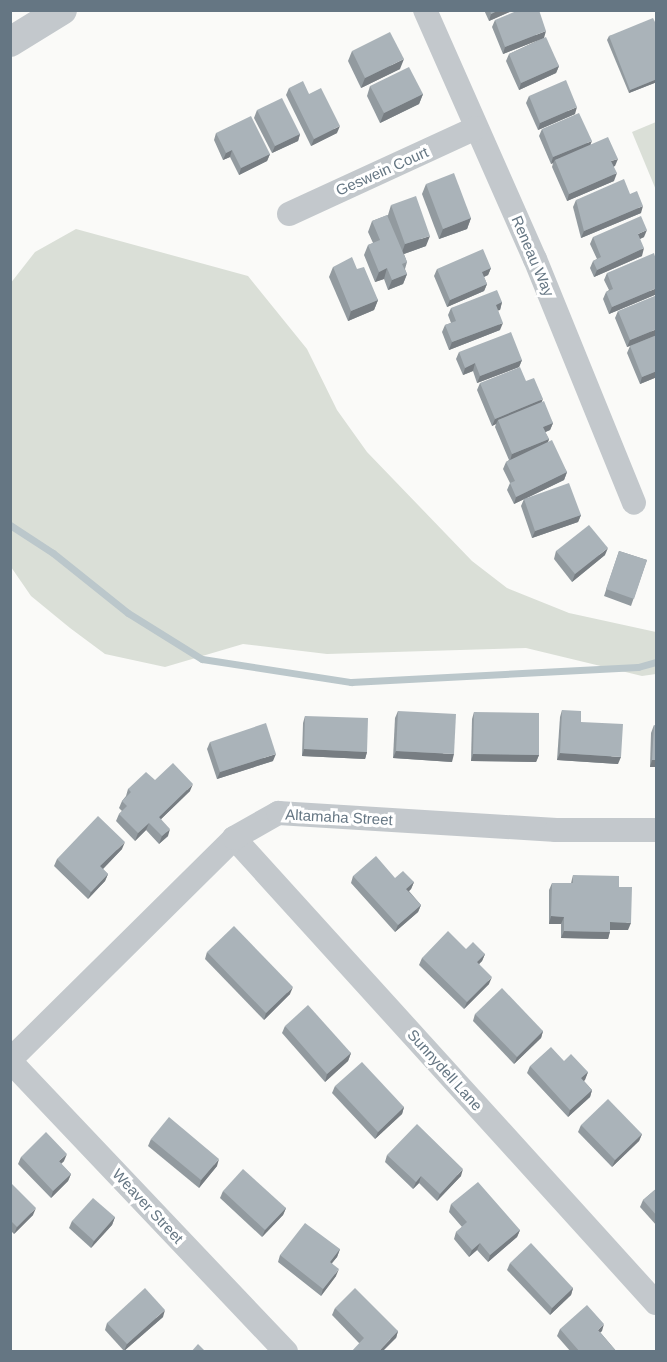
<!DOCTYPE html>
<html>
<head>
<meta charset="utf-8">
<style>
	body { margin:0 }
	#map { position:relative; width:667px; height:1362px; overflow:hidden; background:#fafaf8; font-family:Arial,sans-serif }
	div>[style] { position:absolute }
	.green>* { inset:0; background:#dadfd7 }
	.stream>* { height:7px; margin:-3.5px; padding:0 3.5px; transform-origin:3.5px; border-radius:3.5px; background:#bbc7cb }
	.minor>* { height:24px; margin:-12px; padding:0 12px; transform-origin:12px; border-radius:12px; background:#c3c8cc }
	.tertiary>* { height:30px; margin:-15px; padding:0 15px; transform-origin:15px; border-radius:15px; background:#c3c8cc }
	.wall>* { inset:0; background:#929a9f }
	.shaded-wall>* { inset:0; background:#777d82 }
	.building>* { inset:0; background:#aab3b9 }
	span { translate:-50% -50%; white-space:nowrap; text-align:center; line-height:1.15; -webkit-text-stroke:6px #fff; paint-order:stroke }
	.street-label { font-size:15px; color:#657683 }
	.frame { position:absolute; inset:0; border:12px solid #657683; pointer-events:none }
</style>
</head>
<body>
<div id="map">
	<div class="green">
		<i style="clip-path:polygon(656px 122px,656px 190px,632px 132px)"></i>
		<i style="clip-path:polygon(76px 229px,248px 276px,307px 349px,337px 410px,367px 452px,472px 561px,507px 588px,569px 613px,656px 632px,656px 674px,642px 676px,526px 648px,327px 654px,243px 644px,165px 667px,105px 654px,70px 628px,31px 596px,11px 567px,10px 284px,35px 252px)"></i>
	</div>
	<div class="stream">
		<i style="left:10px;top:525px;width:51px;rotate:33.1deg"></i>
		<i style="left:53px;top:553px;width:96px;rotate:38.7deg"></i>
		<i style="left:128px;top:613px;width:87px;rotate:31.9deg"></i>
		<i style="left:202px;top:659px;width:151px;rotate:8.8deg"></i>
		<i style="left:351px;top:682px;width:287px;rotate:-3deg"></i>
		<i style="left:638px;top:667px;width:19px;rotate:-16deg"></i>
	</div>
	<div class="minor">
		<i style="left:425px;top:10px;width:272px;rotate:66.2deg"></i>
		<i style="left:535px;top:259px;width:263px;rotate:67.9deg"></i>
		<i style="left:289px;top:214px;width:206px;rotate:-24.7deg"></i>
		<i style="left:234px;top:838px;width:628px;rotate:47.78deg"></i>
		<i style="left:10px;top:1060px;width:315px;rotate:-44.7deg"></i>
		<i style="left:234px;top:838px;width:51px;rotate:-29.6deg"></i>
		<i style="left:278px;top:813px;width:279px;rotate:3.5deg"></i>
		<i style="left:556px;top:830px;width:100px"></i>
		<i style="left:10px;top:1061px;width:401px;rotate:46.5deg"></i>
	</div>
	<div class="tertiary">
		<i style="left:10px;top:42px;width:61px;rotate:-31.6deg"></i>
	</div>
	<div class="wall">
		<i style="clip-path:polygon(484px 10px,514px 10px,489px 21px)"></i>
		<i style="clip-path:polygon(495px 20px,544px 38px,559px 66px,556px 73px,519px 90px,506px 61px,509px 54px,543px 38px,503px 54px,492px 27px)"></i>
		<i style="clip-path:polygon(657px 26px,657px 82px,629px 93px,607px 40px,609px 36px)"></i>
		<i style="clip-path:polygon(352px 51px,400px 69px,361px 88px,348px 61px)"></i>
		<i style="clip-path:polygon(370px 86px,423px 94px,419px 104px,380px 123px,367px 96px)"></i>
		<i style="clip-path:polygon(289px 88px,309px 94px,337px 133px,311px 146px,286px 95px)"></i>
		<i style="clip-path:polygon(529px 96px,575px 114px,538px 130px,526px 103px)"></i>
		<i style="clip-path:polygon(257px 110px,300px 134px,298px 141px,272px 153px,254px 118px)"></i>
		<i style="clip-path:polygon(542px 129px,590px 144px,615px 166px,614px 166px,614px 181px,567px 201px,552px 167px,553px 163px,551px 164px,539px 136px)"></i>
		<i style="clip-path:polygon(216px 133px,270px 154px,267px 161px,239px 175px,230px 157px,223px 160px,214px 140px)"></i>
		<i style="clip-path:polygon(426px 184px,471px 218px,467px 229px,439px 239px,422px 194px)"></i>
		<i style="clip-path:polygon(630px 194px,641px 213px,581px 238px,573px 207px,576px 200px)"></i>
		<i style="clip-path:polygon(391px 205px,426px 246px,404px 254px,407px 262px,405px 269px,407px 274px,403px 284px,388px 290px,384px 279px,375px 282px,364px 255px,368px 245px,373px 243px,368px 232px,372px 221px,388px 215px)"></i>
		<i style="clip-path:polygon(593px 237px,644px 237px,640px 239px,642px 256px,594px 277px,590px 268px,593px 261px,597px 259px,590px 244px)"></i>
		<i style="clip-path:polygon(333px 267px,357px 269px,378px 300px,374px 310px,348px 321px,329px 277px)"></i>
		<i style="clip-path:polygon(491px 268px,488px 275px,484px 277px,487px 284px,484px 291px,447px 307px,434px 276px,437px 269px)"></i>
		<i style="clip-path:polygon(607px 273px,657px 294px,609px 314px,603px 299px,606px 292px,609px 290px,604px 280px)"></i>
		<i style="clip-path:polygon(502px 302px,500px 310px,498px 310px,500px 330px,449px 350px,442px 332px,445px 325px,451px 323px,448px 315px,451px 308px)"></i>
		<i style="clip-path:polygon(618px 311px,657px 335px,657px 377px,640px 384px,627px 353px,630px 346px,627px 347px,615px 318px)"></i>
		<i style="clip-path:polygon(459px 352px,522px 360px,519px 367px,477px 383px,473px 371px,463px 375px,456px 359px)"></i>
		<i style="clip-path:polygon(526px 381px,541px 402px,553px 423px,550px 430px,545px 432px,549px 439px,548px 442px,567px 472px,564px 480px,527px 498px,581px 515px,578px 522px,532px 538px,521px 506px,524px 499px,514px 504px,507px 490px,510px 483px,503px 469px,506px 462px,509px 460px,495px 427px,496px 424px,492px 426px,477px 390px,480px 383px)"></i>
		<i style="clip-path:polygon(556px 551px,605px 555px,572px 582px,554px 559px)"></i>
		<i style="clip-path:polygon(619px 551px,647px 560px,631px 606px,604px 596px)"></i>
		<i style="clip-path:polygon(562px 710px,581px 722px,618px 764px,557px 760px,560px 717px)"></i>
		<i style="clip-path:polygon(398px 711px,452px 762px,393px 758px,395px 718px)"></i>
		<i style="clip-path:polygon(474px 712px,539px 755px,536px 762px,471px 761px,472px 719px)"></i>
		<i style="clip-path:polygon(305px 716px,367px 752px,365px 759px,302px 756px,303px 723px)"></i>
		<i style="clip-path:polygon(654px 725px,657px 767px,650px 767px,651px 733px)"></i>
		<i style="clip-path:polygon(210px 742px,273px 761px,217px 779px,207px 749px)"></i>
		<i style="clip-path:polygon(155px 780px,190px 791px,161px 819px,168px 836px,159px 844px,146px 830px,135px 841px,116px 821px,119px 814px,122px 811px,119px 808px,122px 801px,126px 796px,128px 789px)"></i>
		<i style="clip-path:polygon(122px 849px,103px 869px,108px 874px,105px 881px,88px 899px,54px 866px,57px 859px)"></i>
		<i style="clip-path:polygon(573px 875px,619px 887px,628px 930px,610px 930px,608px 939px,561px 938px,561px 924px,549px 924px,549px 890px,552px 883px,571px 883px)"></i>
		<i style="clip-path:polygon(353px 876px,395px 878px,414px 882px,411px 889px,409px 891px,421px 905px,418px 912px,395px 932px,351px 883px)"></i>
		<i style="clip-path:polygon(466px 949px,485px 954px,482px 961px,479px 964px,489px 984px,464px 1009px,419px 965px,422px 958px)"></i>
		<i style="clip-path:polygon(207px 952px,290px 994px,264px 1020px,205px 959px)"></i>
		<i style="clip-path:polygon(475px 1014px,543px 1031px,541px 1038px,514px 1064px,473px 1021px)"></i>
		<i style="clip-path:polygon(285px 1026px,351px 1053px,348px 1061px,325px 1082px,282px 1033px)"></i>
		<i style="clip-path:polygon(530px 1066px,588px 1072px,584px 1081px,592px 1090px,590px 1097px,568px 1117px,527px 1073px)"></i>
		<i style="clip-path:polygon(335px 1086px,404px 1107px,402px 1114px,375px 1139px,332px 1093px)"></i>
		<i style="clip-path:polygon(581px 1125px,642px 1134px,639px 1141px,612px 1167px,578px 1132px)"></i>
		<i style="clip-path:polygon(151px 1139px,217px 1166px,199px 1188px,148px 1146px)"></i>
		<i style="clip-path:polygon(387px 1155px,461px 1176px,437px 1201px,419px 1183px,413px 1189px,385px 1162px)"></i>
		<i style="clip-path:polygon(21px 1157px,64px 1161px,61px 1164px,71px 1174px,68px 1181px,51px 1198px,18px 1164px)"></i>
		<i style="clip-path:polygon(10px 1182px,33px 1215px,14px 1234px,10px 1230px)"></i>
		<i style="clip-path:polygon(657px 1188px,657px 1226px,640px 1207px,643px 1200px)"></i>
		<i style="clip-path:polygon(223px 1191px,286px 1208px,283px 1215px,262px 1237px,220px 1198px)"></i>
		<i style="clip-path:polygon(451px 1204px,520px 1230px,517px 1237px,488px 1262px,477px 1250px,469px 1257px,454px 1239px,456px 1232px,462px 1227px,449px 1212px)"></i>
		<i style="clip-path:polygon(115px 1217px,112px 1225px,91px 1248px,69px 1228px,72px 1221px)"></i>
		<i style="clip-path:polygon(340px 1249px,337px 1257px,332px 1263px,336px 1276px,321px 1296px,278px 1262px,280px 1255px)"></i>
		<i style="clip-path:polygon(510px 1263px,573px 1288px,571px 1295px,550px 1315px,507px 1270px)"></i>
		<i style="clip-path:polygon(335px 1308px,398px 1331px,396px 1338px,359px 1343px,332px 1315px)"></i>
		<i style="clip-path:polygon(163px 1317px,124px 1351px,105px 1330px,107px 1323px)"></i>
		<i style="clip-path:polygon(560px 1329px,602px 1331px,600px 1332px,617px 1352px,571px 1352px,557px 1336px)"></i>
	</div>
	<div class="shaded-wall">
		<i style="clip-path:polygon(499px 10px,514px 10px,489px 21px,491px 14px)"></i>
		<i style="clip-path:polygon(546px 31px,544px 38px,503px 54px,505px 47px)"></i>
		<i style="clip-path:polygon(404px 59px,400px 69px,361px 88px,365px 78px)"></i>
		<i style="clip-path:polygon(559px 66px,556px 73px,519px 90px,521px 83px)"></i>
		<i style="clip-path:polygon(657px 79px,657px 82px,629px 93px,630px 90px)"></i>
		<i style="clip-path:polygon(423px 94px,419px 104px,380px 123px,384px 113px)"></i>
		<i style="clip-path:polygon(577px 107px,575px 114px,538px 130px,540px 123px)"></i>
		<i style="clip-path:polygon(340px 126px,337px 133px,311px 146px,314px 139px)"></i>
		<i style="clip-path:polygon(300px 134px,298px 141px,272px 153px,275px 146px)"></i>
		<i style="clip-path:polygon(592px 141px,589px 148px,555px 160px,553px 163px,551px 164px,553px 157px)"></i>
		<i style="clip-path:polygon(232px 150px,230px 157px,223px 160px,226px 153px)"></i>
		<i style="clip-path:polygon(270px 154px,267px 161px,239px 175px,241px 168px)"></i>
		<i style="clip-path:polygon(618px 159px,615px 166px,609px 169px,611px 161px)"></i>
		<i style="clip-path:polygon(617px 173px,614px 181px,567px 201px,569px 194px)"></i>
		<i style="clip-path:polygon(643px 206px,641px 213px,581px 238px,584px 231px)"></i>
		<i style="clip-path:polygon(471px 218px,467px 229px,439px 239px,443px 229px)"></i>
		<i style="clip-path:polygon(647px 230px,644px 237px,635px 241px,638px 234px)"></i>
		<i style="clip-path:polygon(430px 236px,426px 246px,401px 255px,405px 244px)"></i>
		<i style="clip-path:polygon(644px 248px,642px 256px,594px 277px,597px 270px)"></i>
		<i style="clip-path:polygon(387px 268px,384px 279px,375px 282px,379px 272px)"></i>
		<i style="clip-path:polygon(491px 268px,488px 275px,479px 279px,482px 272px)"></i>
		<i style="clip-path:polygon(407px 274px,403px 284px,388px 290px,392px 280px)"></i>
		<i style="clip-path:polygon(487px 284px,484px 291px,447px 307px,450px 300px)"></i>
		<i style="clip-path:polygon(657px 288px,657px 294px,609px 314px,612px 307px)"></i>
		<i style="clip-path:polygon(378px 300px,374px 310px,348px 321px,351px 311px)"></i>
		<i style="clip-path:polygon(502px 302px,500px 310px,493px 312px,496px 305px)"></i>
		<i style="clip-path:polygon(503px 323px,500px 330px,449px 350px,452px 342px)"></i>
		<i style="clip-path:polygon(657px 329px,657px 335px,627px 347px,630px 340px)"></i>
		<i style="clip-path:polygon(522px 360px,519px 367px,477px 383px,480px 376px)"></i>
		<i style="clip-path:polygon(475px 363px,473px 371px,463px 375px,465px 368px)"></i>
		<i style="clip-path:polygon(657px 371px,657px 377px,640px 384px,642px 377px)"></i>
		<i style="clip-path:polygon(543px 399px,540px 406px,498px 420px,496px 424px,492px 426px,495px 419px)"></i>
		<i style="clip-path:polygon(553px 423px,550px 430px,541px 434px,543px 427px)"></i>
		<i style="clip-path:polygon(549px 439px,546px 447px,510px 461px,512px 454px)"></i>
		<i style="clip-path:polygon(567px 472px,564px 480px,514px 504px,516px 497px)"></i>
		<i style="clip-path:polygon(581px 515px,578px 522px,532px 538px,535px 531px)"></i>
		<i style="clip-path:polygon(608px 548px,605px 555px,572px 582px,575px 574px)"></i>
		<i style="clip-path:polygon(304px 749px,367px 752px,365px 759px,302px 756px)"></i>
		<i style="clip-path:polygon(396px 751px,454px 754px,452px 762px,393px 758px)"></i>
		<i style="clip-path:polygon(560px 753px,621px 757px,618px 764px,557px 760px)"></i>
		<i style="clip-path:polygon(276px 754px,273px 761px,217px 779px,220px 772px)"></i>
		<i style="clip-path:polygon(473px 754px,539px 755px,536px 762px,471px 761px)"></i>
		<i style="clip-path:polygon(652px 760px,657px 760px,657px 767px,650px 767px)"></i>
		<i style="clip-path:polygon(193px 784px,190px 791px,156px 824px,159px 817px)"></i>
		<i style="clip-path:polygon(149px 823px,146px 830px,135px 841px,138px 833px)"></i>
		<i style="clip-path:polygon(170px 829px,168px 836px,159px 844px,162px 836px)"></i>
		<i style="clip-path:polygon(125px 842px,122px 849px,98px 874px,100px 866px)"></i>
		<i style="clip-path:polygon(108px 874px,105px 881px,88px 899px,91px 892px)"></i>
		<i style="clip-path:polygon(414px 882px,411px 889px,404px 896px,406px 889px)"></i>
		<i style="clip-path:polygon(421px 905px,418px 912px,395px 932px,398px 925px)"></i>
		<i style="clip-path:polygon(551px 916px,564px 917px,561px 924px,549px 924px)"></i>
		<i style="clip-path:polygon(610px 922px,631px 923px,628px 930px,608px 930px)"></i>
		<i style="clip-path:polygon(564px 931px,610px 932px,608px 939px,561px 938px)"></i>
		<i style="clip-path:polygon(485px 954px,482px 961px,474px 969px,477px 962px)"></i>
		<i style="clip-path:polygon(492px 977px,489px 984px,464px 1009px,467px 1002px)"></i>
		<i style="clip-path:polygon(293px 987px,290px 994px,264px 1020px,266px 1013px)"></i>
		<i style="clip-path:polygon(543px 1031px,541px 1038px,514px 1064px,517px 1057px)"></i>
		<i style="clip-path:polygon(351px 1053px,348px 1061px,325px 1082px,327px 1074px)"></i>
		<i style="clip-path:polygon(588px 1072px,585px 1080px,579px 1085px,581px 1078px)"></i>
		<i style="clip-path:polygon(592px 1090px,590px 1097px,568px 1117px,570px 1110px)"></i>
		<i style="clip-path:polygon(404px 1107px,402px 1114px,375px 1139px,378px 1132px)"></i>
		<i style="clip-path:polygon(642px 1134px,639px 1141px,612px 1167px,615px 1160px)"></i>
		<i style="clip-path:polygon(67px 1154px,64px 1161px,56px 1168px,59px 1161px)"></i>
		<i style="clip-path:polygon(219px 1159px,217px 1166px,199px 1188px,201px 1180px)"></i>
		<i style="clip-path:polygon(463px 1169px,461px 1176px,437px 1201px,440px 1194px)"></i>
		<i style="clip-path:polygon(71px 1174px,68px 1181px,51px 1198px,53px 1191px)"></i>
		<i style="clip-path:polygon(421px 1176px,419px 1183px,413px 1189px,416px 1182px)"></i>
		<i style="clip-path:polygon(36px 1208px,33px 1215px,14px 1234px,17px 1227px)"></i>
		<i style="clip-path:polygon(286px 1208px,283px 1215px,262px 1237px,265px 1230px)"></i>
		<i style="clip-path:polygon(115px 1217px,112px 1225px,91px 1248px,94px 1241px)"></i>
		<i style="clip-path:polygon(520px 1230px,517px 1237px,488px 1262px,490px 1255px)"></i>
		<i style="clip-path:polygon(480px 1243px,477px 1250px,469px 1257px,472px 1250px)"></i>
		<i style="clip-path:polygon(340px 1249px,337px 1257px,327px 1269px,330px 1262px)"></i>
		<i style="clip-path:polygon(339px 1269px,336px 1276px,321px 1296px,323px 1289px)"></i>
		<i style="clip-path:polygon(573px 1288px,571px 1295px,550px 1315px,552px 1308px)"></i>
		<i style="clip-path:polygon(165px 1310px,163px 1317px,124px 1351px,127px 1344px)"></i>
		<i style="clip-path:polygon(604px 1324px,602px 1331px,595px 1337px,598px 1330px)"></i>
		<i style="clip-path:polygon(398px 1331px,396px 1338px,382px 1352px,378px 1352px)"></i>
	</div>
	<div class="building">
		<i style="clip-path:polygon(490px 10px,499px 10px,491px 14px)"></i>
		<i style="clip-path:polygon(519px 10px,539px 10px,546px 31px,505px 47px,495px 20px)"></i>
		<i style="clip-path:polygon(653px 18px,657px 26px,657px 79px,630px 90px,609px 36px)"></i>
		<i style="clip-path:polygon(390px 32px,404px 59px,365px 78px,352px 51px)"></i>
		<i style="clip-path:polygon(546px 37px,559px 66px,521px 83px,509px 54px)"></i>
		<i style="clip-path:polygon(409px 67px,423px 94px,384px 113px,370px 86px)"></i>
		<i style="clip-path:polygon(566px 80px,577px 107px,540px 123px,529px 96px)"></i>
		<i style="clip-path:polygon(303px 81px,309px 94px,321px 88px,340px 126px,314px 139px,289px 88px)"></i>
		<i style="clip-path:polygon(282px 98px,300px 134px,275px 146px,257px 110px)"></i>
		<i style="clip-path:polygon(579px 113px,592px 141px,553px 157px,542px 129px)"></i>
		<i style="clip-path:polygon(251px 116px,270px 154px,241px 168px,232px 150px,226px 153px,216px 133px)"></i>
		<i style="clip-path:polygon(608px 137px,618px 159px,611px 161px,617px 173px,569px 194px,555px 160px)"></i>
		<i style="clip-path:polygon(454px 173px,471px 218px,443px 229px,426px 184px)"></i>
		<i style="clip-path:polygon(624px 179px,630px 194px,637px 191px,643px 206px,584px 231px,576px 200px)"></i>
		<i style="clip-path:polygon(416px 196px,430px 236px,405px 244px,391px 205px)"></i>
		<i style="clip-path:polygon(387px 215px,407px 262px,402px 264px,407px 274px,392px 280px,387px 268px,379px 272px,368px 245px,380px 240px,372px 221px)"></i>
		<i style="clip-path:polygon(641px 216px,647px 230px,638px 234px,644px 248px,597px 270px,593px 261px,601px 257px,593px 237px)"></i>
		<i style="clip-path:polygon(483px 249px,491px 268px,482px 272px,487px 284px,450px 300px,437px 269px)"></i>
		<i style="clip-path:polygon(654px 253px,657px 263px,657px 288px,612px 307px,606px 292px,613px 289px,607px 273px)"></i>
		<i style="clip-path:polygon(352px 257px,357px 269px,364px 267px,378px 300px,351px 311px,333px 267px)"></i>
		<i style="clip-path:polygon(497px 290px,502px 302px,496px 305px,503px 323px,452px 342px,445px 325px,456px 321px,451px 308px)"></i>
		<i style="clip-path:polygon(657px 295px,657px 329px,630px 340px,618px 311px)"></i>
		<i style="clip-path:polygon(511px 332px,522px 360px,480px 376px,475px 363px,465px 368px,459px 352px)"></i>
		<i style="clip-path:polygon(657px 335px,657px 371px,642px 377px,630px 346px)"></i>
		<i style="clip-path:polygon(520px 367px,526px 381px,534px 378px,543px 399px,495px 419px,480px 383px)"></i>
		<i style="clip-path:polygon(544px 401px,553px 423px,543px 427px,549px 439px,512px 454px,498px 420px)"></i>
		<i style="clip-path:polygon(552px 440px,567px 472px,516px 497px,510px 483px,515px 481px,506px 462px)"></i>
		<i style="clip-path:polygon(569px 483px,581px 515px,535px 531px,524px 499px)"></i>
		<i style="clip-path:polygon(589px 525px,608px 548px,575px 574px,556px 551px)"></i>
		<i style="clip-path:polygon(619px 551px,647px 560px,634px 599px,606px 589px)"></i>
		<i style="clip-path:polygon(562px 710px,581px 711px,581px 722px,623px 724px,621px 757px,560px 753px)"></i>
		<i style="clip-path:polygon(398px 711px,456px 714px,454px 754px,396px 751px)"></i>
		<i style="clip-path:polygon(474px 712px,539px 713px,539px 755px,473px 754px)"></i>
		<i style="clip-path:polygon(305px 716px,368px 718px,367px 752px,304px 749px)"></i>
		<i style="clip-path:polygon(266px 723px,276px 754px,220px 772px,210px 742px)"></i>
		<i style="clip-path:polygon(654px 725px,657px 726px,657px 760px,652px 760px)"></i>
		<i style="clip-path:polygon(173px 763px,193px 784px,159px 817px,170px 829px,162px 836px,149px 823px,138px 833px,119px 814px,127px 806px,122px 801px,131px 792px,128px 789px,146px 772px,155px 780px)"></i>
		<i style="clip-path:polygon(98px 816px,125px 842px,100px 866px,108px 874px,91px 892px,57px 859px)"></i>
		<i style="clip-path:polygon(376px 856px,395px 878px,403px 871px,414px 882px,406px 889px,421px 905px,398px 925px,353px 876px)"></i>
		<i style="clip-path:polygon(573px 875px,619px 876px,619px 887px,632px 887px,631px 923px,610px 922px,610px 932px,564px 931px,564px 917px,551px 916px,552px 883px,573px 883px)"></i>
		<i style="clip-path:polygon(234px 926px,293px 987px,266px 1013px,207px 952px)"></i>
		<i style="clip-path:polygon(448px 931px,466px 949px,473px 942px,485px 954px,477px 962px,492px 977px,467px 1002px,422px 958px)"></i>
		<i style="clip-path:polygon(502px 988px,543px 1031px,517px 1057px,475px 1014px)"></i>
		<i style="clip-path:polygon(308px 1005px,351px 1053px,327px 1074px,285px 1026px)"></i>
		<i style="clip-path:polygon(551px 1047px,564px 1061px,571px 1054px,588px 1072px,581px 1078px,592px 1090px,570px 1110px,530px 1066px)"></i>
		<i style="clip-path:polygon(362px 1062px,404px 1107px,378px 1132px,335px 1086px)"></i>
		<i style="clip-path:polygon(608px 1099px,642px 1134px,615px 1160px,581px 1125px)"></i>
		<i style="clip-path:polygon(169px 1117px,219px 1159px,201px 1180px,151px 1139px)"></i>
		<i style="clip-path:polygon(417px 1124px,463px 1169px,440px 1194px,421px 1176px,416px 1182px,387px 1155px)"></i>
		<i style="clip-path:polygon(46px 1132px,67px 1154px,59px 1161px,71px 1174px,53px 1191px,21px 1157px)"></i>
		<i style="clip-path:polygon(243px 1169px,286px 1208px,265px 1230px,223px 1191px)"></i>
		<i style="clip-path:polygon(10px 1182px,36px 1208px,17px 1227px,10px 1220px)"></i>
		<i style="clip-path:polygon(478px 1182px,520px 1230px,490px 1255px,480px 1243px,472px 1250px,456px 1232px,467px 1222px,451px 1204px)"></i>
		<i style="clip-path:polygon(657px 1188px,657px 1216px,643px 1200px)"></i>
		<i style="clip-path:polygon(93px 1198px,115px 1217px,94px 1241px,72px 1221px)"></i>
		<i style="clip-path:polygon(305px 1223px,340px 1249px,330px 1262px,339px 1269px,323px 1289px,280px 1255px)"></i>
		<i style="clip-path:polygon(531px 1243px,573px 1288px,552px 1308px,510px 1263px)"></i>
		<i style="clip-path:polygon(145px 1288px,165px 1310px,127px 1344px,107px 1323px)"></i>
		<i style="clip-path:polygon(355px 1288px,398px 1331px,378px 1352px,351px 1352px,364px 1338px,335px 1308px)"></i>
		<i style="clip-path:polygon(587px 1305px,604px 1324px,598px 1330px,617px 1352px,580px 1352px,560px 1329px)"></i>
		<i style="clip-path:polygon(198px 1344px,206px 1352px,191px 1352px)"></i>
	</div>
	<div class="street-label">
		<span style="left:382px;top:171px;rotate:-24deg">Geswein Court</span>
		<span style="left:533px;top:256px;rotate:67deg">Reneau Way</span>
		<span style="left:339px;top:817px;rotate:3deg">Altamaha Street</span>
		<span style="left:445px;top:1070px;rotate:48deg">Sunnydell Lane</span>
		<span style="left:148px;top:1206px;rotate:47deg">Weaver Street</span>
	</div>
	<div class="frame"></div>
</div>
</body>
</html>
